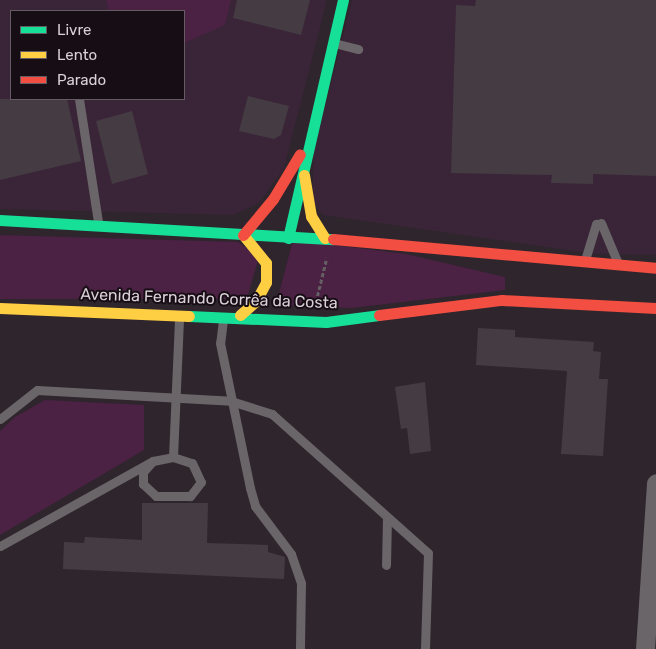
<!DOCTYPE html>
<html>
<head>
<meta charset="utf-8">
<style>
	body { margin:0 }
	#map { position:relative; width:656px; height:649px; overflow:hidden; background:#2f252d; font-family:Rubik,sans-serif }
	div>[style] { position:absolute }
	.built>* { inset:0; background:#3a2437 }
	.green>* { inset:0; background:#4b2144 }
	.building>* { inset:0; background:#453c43 }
	.path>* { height:3px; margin-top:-1.5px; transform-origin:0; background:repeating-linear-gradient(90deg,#645f63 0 4px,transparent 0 6.5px) }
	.lane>* { height:9px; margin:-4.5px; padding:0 4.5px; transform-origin:4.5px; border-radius:4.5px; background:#6a6568 }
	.street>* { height:19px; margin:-9.5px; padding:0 9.5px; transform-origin:9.5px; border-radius:9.5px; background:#6a6568 }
	.fast>* { height:11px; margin:-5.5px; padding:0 5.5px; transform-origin:5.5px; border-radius:5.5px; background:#16e098 }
	.slow>* { height:11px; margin:-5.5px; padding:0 5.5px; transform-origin:5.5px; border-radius:5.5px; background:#ffcf43 }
	.jam>* { height:11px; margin:-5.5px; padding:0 5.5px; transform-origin:5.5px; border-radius:5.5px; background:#f24e42 }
	span { translate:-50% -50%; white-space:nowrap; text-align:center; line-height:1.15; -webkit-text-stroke:4px #160e14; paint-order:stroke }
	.street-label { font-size:16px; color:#dbcfd8 }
	.legend { position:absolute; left:10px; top:10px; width:175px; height:90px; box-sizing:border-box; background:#160e14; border:1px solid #655b62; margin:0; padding:6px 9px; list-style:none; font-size:15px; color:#dbcfd8 }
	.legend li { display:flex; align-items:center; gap:10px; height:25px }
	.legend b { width:25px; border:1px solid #655b62 }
</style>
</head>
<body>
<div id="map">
	<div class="built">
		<i style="clip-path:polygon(evenodd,0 0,327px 0,284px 168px,259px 203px,233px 215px,0 209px,0 0,11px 11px,184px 11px,184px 99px,11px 99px,11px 11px)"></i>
		<i style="clip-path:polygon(352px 0,656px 0,656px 255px,595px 254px,323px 215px,312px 202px,314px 150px)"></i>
	</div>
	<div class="green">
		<i style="clip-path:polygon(106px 0,231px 0,225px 25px,184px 43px,184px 11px,109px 11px)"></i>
		<i style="clip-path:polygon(0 235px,238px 242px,259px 257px,248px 295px,236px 299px,0 299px)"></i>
		<i style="clip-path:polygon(293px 240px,406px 254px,505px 277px,505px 290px,351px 308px,276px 305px)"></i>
		<i style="clip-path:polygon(45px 400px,144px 405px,144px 450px,0 535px,0 431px,15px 417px)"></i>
	</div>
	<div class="building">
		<i style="clip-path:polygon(237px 0,310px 0,301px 35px,233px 18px)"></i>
		<i style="clip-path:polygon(476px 0,656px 0,656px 176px,593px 174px,593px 184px,551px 183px,552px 175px,451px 173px,456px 5px,475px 6px)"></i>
		<i style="clip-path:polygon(248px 96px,289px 106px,281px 135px,274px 139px,239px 131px)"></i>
		<i style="clip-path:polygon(0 99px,67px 99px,81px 161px,0 180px)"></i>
		<i style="clip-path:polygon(132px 111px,148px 174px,112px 184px,96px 121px)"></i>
		<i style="clip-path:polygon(478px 328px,515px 330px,515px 337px,594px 342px,593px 351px,601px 352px,599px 379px,608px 379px,603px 456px,561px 454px,567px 371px,476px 365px)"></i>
		<i style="clip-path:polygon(425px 382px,431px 451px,410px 454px,407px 428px,401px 429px,395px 387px)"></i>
		<i style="clip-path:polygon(142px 503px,208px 503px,207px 543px,268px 545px,268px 552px,285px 557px,284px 579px,63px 569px,64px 542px,84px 543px,85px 537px,142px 540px)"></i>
	</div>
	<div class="path">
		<i style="left:316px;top:302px;width:46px;rotate:-76.3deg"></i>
	</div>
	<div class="lane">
		<i style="left:334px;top:43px;width:25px;rotate:14deg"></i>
		<i style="left:79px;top:99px;width:124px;rotate:81.2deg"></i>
		<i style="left:601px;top:223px;width:41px;rotate:67.2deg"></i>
		<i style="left:585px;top:260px;width:38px;rotate:-73deg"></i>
		<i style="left:223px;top:320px;width:23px;rotate:97deg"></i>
		<i style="left:220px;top:343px;width:148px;rotate:78.3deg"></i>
		<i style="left:250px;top:488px;width:19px;rotate:74deg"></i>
		<i style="left:255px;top:506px;width:60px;rotate:53.1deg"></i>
		<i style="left:291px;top:554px;width:31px;rotate:71deg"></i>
		<i style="left:301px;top:583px;width:66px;rotate:90.9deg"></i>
		<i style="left:0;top:419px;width:47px;rotate:-38.1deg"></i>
		<i style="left:37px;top:390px;width:194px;rotate:3.2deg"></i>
		<i style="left:231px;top:401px;width:43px;rotate:17.6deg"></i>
		<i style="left:272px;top:414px;width:209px;rotate:41.7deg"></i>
		<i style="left:428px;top:553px;width:96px;rotate:91.8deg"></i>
		<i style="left:173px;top:457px;width:20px;rotate:18deg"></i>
		<i style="left:192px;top:463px;width:21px;rotate:65deg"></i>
		<i style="left:201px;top:482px;width:18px;rotate:128deg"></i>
		<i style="left:190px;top:496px;width:34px;rotate:180deg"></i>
		<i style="left:156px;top:496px;width:18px;rotate:-137deg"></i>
		<i style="left:143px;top:484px;width:12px;rotate:-90deg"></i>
		<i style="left:143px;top:472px;width:15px;rotate:-48deg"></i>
		<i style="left:153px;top:461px;width:20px;rotate:-11deg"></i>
		<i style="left:173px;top:457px;width:138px;rotate:-87.5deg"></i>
		<i style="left:0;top:546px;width:175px;rotate:-29.1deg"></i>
		<i style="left:386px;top:565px;width:46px;rotate:-88.8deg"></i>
	</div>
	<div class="street">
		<i style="left:645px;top:649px;width:166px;rotate:-86.2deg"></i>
	</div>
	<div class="fast">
		<i style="left:0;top:220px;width:334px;rotate:3.3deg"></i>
		<i style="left:288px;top:238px;width:244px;rotate:-77deg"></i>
		<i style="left:189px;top:316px;width:137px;rotate:2.5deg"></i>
		<i style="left:326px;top:322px;width:53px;rotate:-7.5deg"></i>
	</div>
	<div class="slow">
		<i style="left:304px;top:175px;width:42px;rotate:80.3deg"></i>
		<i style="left:311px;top:216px;width:26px;rotate:58deg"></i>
		<i style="left:0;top:308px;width:189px;rotate:2.4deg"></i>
		<i style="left:240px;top:315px;width:21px;rotate:-41deg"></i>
		<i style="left:256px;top:301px;width:21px;rotate:-62deg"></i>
		<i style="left:266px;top:282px;width:19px;rotate:-90deg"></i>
		<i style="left:266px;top:263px;width:36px;rotate:-129deg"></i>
	</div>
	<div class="jam">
		<i style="left:243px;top:235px;width:47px;rotate:-50.2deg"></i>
		<i style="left:273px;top:199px;width:52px;rotate:-59deg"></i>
		<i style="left:333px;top:239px;width:324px;rotate:5.1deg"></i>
		<i style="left:379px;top:315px;width:124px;rotate:-7deg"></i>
		<i style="left:502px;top:300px;width:154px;rotate:3deg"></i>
	</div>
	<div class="street-label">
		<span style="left:209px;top:299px;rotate:2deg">Avenida Fernando Corrêa da Costa</span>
	</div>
	<ul class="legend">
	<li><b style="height:6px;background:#16e098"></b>Livre</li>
	<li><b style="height:6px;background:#ffcf43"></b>Lento</li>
	<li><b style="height:6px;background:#f24e42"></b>Parado</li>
	</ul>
</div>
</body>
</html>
